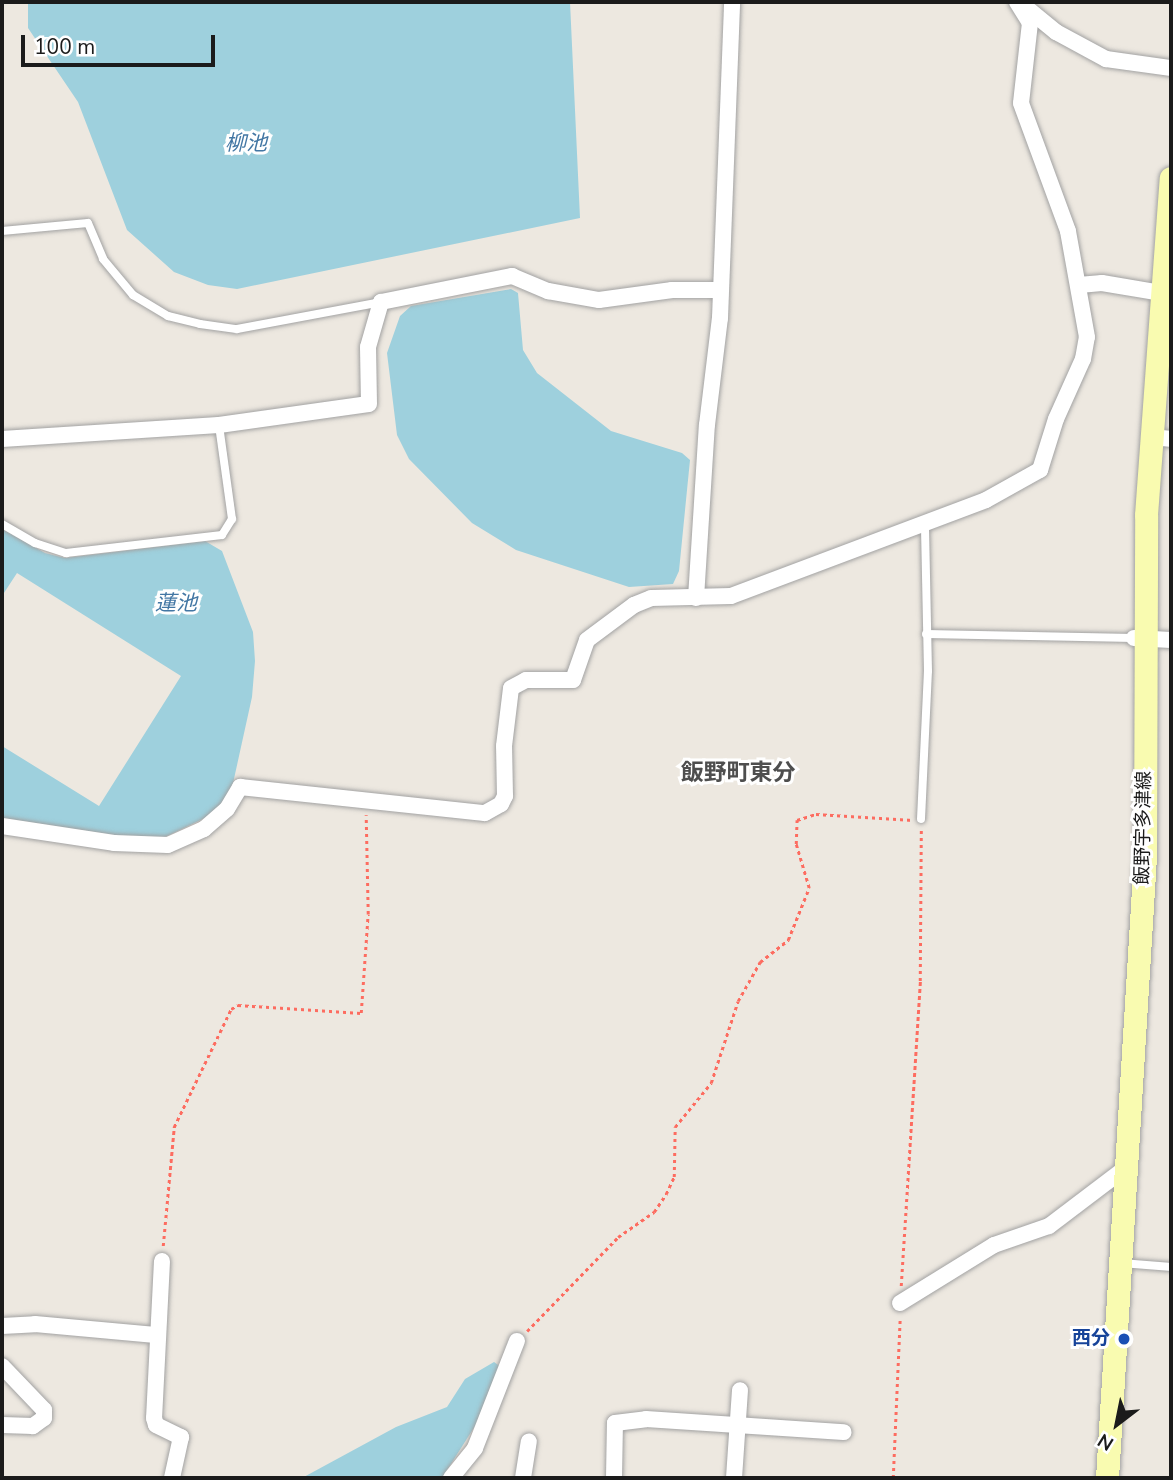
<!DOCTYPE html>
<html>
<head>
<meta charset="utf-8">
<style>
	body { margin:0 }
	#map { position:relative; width:1173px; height:1480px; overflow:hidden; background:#ede8e0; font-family:"Nunito Sans","Noto Sans JP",sans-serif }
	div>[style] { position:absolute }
	.water>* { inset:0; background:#9ed0dd }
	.path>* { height:2.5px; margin-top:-1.25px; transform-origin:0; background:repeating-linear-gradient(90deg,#fd6c60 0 3.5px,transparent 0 7px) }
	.roads { filter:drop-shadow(0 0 2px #a2a2a2) drop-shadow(0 0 2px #a2a2a2) }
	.lane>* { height:8px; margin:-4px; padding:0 4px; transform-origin:4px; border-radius:4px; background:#fff }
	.street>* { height:16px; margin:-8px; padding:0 8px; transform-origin:8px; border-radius:8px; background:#fff }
	.secondary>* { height:23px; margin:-11.5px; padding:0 11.5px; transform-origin:11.5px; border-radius:11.5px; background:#f9fbb0 }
	.dots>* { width:19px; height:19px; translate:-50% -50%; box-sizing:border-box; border:4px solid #fff; border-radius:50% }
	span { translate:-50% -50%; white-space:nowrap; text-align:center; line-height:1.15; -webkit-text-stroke:6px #fff; paint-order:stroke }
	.street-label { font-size:19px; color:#1b1b1b }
	.transit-label { font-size:19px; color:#164399; font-weight:700 }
	.right { translate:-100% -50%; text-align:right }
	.water-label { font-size:21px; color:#4377a4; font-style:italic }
	.quarter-label { font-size:23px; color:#4e4e4e; font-weight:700 }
	.frame { position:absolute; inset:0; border:4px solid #1b1b1b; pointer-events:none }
	.north { position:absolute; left:1082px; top:1389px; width:70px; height:70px; -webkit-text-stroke:5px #fff; paint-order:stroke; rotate:212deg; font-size:19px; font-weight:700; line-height:28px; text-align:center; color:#1b1b1b }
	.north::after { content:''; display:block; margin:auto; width:24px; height:32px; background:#1b1b1b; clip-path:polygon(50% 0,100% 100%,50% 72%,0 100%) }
	.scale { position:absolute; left:21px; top:35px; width:194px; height:32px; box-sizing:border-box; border:4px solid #1b1b1b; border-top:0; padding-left:9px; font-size:21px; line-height:24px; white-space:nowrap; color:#1b1b1b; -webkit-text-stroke:5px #fff; paint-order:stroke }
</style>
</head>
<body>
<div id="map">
	<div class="water">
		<i style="clip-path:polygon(28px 2px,570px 2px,580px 218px,237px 289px,208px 285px,174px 272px,127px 230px,78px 102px,28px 28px)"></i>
		<i style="clip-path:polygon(511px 289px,518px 293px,523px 350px,537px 373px,611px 431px,682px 453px,690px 460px,679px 571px,673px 584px,629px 587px,516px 550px,472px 523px,409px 459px,397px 435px,387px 353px,400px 316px,411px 306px)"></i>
		<i style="clip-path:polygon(2px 529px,45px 553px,65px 558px,205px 541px,222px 551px,253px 632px,255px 661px,252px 697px,230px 797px,211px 815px,165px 837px,139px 839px,2px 818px,2px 746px,99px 806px,181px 676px,17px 573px,2px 596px)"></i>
		<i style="clip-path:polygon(494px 1362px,501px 1367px,489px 1404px,442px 1478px,302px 1478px,396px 1427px,447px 1407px,465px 1379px)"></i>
	</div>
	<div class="path">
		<i style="left:163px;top:1246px;width:120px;rotate:-84.7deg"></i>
		<i style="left:174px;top:1127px;width:131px;rotate:-64.2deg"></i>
		<i style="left:231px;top:1009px;width:8px;rotate:-30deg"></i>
		<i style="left:238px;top:1005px;width:123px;rotate:3.7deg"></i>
		<i style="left:361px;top:1013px;width:99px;rotate:-86deg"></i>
		<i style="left:368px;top:914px;width:99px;rotate:-91.2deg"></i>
		<i style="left:901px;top:1286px;width:306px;rotate:-86.4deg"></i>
		<i style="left:920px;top:981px;width:153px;rotate:-89.6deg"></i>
		<i style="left:527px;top:1331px;width:131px;rotate:-45.9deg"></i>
		<i style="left:618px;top:1237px;width:44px;rotate:-34.8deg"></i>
		<i style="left:654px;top:1212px;width:22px;rotate:-56deg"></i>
		<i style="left:666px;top:1194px;width:19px;rotate:-65deg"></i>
		<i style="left:674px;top:1177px;width:50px;rotate:-88.9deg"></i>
		<i style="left:675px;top:1127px;width:57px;rotate:-50.7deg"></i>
		<i style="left:711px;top:1083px;width:86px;rotate:-71.8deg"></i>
		<i style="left:738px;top:1001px;width:45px;rotate:-60.6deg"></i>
		<i style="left:760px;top:962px;width:36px;rotate:-38deg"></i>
		<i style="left:788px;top:940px;width:56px;rotate:-68deg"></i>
		<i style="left:809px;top:888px;width:46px;rotate:-106.5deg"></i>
		<i style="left:796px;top:844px;width:24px;rotate:-88deg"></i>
		<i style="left:797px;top:820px;width:20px;rotate:-18deg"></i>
		<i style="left:816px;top:814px;width:97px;rotate:3.5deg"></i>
		<i style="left:893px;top:1478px;width:161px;rotate:-87.5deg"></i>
	</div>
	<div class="roads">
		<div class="lane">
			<i style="left:2px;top:231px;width:86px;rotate:-5.3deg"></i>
			<i style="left:88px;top:223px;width:39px;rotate:67deg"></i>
			<i style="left:103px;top:259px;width:47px;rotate:50.2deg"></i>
			<i style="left:133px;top:295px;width:41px;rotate:31deg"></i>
			<i style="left:168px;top:316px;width:33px;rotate:14deg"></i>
			<i style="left:200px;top:324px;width:37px;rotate:8deg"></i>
			<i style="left:237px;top:329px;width:147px;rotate:-10.6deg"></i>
			<i style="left:2px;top:524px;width:38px;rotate:30deg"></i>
			<i style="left:35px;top:543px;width:33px;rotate:18deg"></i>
			<i style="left:66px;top:553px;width:157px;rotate:-6.6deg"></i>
			<i style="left:222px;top:535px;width:19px;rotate:-58deg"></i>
			<i style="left:232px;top:519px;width:95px;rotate:-97.9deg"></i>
			<i style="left:926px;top:634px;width:208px;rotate:1.1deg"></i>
			<i style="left:921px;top:819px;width:148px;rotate:-87.3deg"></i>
			<i style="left:928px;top:671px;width:149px;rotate:-91.2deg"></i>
			<i style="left:1122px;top:1263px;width:49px;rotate:4.7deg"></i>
		</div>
		<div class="street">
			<i style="left:1023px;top:5px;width:43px;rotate:39.3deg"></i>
			<i style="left:1056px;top:32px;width:57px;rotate:28.4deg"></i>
			<i style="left:1106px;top:59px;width:66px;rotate:7.9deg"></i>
			<i style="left:1079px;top:285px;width:23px;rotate:-5deg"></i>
			<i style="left:1102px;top:283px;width:61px;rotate:9.5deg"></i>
			<i style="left:1152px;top:437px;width:19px;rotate:6deg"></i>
			<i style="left:2px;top:439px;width:217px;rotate:-3.7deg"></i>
			<i style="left:219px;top:425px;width:151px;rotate:-8deg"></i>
			<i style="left:369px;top:404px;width:57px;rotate:-91deg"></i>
			<i style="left:368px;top:347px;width:47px;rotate:-73.9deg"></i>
			<i style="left:381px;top:302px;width:134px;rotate:-11.2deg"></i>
			<i style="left:512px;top:276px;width:39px;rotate:23deg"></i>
			<i style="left:548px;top:291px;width:52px;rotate:10deg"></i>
			<i style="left:599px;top:300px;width:74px;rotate:-7.8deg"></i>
			<i style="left:672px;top:290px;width:48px"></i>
			<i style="left:696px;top:598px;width:173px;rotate:-86.4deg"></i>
			<i style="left:707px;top:425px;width:108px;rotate:-83.1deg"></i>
			<i style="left:720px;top:318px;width:316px;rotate:-87.8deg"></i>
			<i style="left:1134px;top:638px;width:37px;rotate:3deg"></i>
			<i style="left:2px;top:826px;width:113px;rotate:8.6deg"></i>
			<i style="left:114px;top:843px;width:54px;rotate:2.1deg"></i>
			<i style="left:168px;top:845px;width:39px;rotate:-24deg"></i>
			<i style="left:204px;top:829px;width:30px;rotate:-41deg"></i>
			<i style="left:227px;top:809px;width:26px;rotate:-59deg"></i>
			<i style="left:240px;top:787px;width:246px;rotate:6.1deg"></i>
			<i style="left:485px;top:813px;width:18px;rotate:-29deg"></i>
			<i style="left:501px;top:804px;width:9px;rotate:-63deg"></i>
			<i style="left:505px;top:796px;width:50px;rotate:-91.1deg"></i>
			<i style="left:504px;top:746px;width:58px;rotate:-83.1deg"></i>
			<i style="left:511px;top:688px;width:17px;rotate:-28deg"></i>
			<i style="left:526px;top:680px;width:47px"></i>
			<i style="left:573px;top:680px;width:42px;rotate:-70.7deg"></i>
			<i style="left:587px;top:640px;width:59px;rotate:-36.7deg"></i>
			<i style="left:634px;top:605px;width:18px;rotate:-22deg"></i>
			<i style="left:651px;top:598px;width:80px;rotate:-1.4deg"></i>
			<i style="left:731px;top:596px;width:272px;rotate:-20.6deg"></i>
			<i style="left:986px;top:500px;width:62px;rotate:-29.1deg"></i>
			<i style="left:1040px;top:470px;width:53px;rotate:-72.6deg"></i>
			<i style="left:1056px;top:419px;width:66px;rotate:-65.8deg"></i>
			<i style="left:1083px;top:359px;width:22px;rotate:-80deg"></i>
			<i style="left:1087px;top:337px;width:108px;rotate:-100.2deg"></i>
			<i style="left:1068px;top:231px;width:136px;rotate:-110.2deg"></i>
			<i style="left:1021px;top:103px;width:81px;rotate:-83.6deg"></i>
			<i style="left:1030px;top:23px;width:25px;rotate:-122deg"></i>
			<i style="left:162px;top:1261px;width:157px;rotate:92.9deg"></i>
			<i style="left:154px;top:1418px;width:7px;rotate:74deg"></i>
			<i style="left:156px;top:1425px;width:28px;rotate:26deg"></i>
			<i style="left:181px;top:1437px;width:42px;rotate:102.4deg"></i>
			<i style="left:900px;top:1303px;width:110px;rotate:-31.7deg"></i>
			<i style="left:994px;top:1245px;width:58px;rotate:-19.1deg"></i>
			<i style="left:1049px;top:1226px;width:94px;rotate:-37.2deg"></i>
			<i style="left:2px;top:1326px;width:33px;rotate:-3deg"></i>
			<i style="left:35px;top:1324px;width:121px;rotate:5.2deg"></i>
			<i style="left:2px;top:1366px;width:61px;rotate:46.3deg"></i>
			<i style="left:44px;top:1410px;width:8px;rotate:90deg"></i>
			<i style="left:44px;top:1418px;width:14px;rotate:144deg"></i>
			<i style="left:33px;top:1426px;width:31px;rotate:-178deg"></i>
			<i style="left:451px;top:1478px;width:38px;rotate:-51deg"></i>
			<i style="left:475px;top:1448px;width:115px;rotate:-68.6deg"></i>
			<i style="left:523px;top:1478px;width:37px;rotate:-81deg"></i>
			<i style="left:614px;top:1478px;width:55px;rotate:-89deg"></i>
			<i style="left:615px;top:1423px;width:31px;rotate:-7deg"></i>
			<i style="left:646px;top:1419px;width:198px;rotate:3.8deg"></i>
			<i style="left:734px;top:1478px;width:88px;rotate:-86.1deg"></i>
		</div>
		<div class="secondary">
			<i style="left:1107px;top:1478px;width:623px;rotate:-86.5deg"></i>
			<i style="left:1145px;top:856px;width:341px;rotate:-89.8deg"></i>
			<i style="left:1146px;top:515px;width:338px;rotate:-85.8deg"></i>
		</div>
	</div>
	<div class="dots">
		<i style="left:1124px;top:1339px;background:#1a4fb4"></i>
	</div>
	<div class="street-label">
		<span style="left:1144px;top:828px;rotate:-89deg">飯野宇多津線</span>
	</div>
	<div class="transit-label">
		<span class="right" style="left:1110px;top:1339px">西分</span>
	</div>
	<div class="water-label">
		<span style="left:246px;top:143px">柳池</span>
		<span style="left:176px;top:603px">蓮池</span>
	</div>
	<div class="quarter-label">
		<span style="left:738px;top:773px">飯野町東分</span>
	</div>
	<div class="frame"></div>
	<div class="north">N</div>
	<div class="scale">100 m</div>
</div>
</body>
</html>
